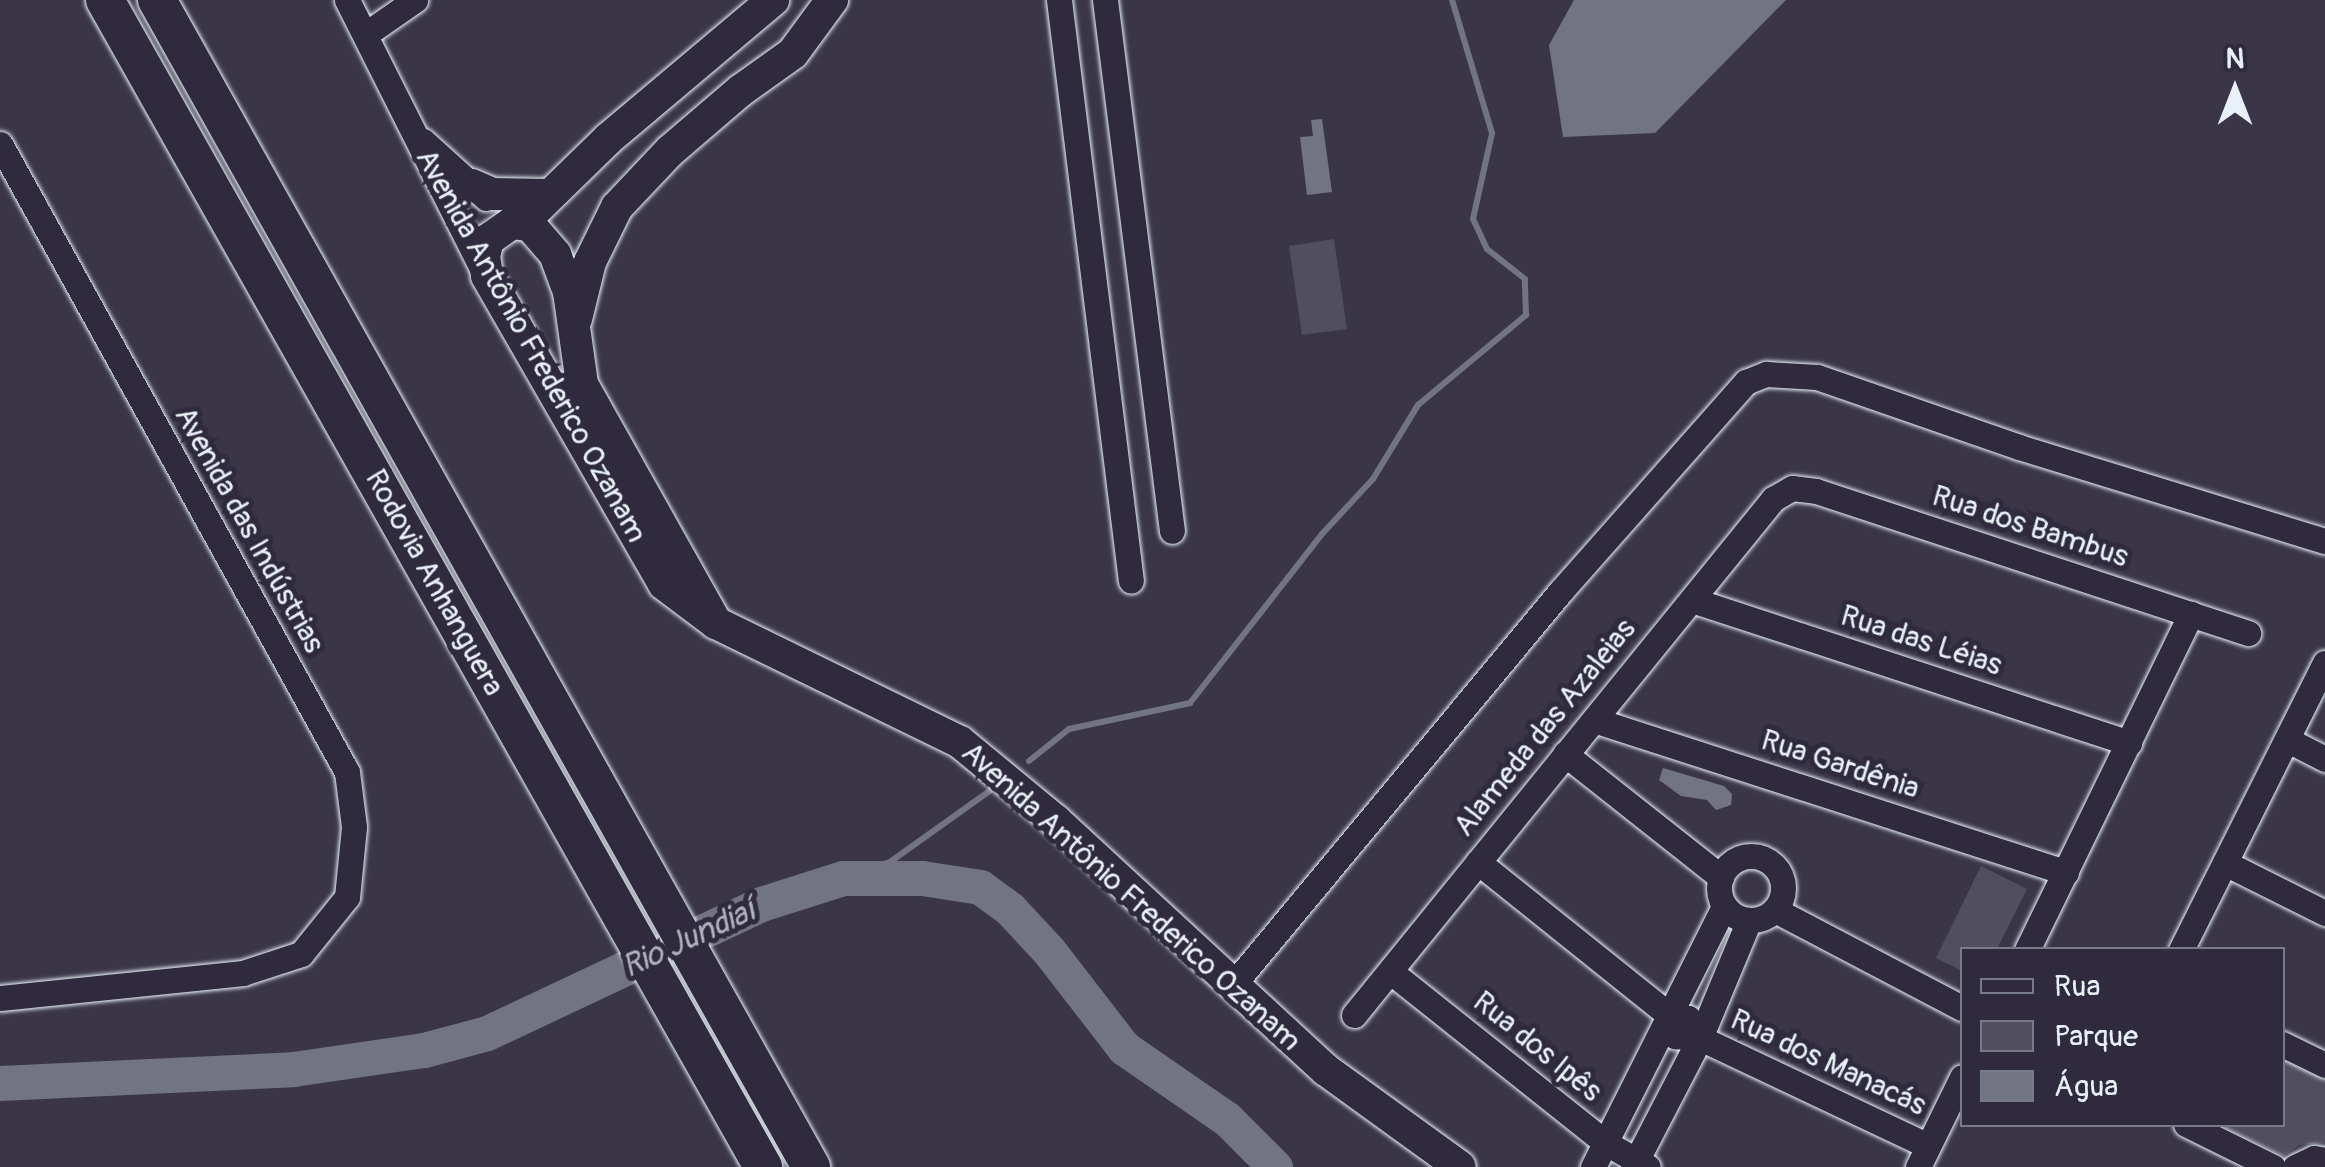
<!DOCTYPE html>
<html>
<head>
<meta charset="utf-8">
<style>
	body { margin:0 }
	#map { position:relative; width:2325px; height:1167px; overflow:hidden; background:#3a3648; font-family:Pangolin,sans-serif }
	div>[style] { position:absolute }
	.green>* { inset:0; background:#504e5f }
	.water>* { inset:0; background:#737482 }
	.stream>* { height:6px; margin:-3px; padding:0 3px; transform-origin:3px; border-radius:3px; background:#737482 }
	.river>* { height:35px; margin:-17.5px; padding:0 17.5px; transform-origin:17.5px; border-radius:17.5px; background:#737482 }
	.roads { filter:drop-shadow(0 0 2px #e8f1f8) drop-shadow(0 0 2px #e8f1f8) }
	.minor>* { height:25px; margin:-12.5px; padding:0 12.5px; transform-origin:12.5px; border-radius:12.5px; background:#2f2a3d }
	.minor>.ring { margin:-12.5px; padding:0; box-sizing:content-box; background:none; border:25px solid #2f2a3d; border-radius:50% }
	.major>* { height:32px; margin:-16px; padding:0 16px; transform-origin:16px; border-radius:16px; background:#2f2a3d }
	.highway>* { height:38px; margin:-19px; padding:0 19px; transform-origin:19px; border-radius:19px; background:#2f2a3d }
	span { translate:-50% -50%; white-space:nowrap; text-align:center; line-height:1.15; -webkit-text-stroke:10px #2f2a3d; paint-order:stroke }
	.street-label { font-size:30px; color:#e8f1f8 }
	.water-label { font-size:32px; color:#aeb2bd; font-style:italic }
	.legend { position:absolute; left:1960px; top:947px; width:325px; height:180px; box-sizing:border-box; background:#2f2a3d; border:2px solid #797a88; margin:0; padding:12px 18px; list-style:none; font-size:30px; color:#e8f1f8 }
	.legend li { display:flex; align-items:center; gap:20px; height:50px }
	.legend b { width:50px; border:2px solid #797a88 }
	.north { position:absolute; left:2185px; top:40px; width:100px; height:100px; -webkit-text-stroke:8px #2f2a3d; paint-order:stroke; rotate:0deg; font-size:28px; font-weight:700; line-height:40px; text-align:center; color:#e8f1f8 }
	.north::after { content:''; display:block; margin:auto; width:35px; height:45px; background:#e8f1f8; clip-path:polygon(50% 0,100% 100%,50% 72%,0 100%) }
</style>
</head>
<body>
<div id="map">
	<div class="green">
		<i style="clip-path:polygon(1334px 239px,1347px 329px,1302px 335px,1289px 246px)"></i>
		<i style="clip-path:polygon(1981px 866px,2027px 889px,1997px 949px,1962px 950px,1962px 971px,1936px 958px)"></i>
		<i style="clip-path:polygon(2283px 1053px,2325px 1074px,2325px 1143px,2299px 1145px,2284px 1156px,2220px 1125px,2282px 1124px)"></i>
	</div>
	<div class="water">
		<i style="clip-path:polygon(1574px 0,1786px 0,1655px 133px,1563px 137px,1549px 45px)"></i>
		<i style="clip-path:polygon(1322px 119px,1332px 192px,1307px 195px,1300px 137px,1313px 136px,1311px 120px)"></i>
		<i style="clip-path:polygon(1663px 768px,1724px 786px,1732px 794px,1731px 805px,1716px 810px,1707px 800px,1681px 796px,1659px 780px)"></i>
	</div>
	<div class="stream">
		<i style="left:1029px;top:761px;width:51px;rotate:-38.7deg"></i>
		<i style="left:1069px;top:729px;width:124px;rotate:-12.1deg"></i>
		<i style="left:1190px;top:703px;width:214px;rotate:-52deg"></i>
		<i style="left:1322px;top:534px;width:75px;rotate:-47.2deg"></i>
		<i style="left:1373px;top:479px;width:87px;rotate:-58.7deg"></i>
		<i style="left:1418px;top:405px;width:141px;rotate:-39.8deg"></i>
		<i style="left:1526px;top:315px;width:36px;rotate:-92deg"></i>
		<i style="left:1525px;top:279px;width:48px;rotate:-141.7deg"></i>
		<i style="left:1487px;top:249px;width:33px;rotate:-115deg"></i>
		<i style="left:1473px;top:219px;width:88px;rotate:-77.5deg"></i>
		<i style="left:1492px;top:133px;width:139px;rotate:-106.7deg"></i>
		<i style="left:843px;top:878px;width:50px;rotate:-18.8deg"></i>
		<i style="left:890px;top:862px;width:133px;rotate:-35.5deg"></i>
	</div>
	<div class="river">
		<i style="left:0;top:1083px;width:293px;rotate:-2.7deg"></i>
		<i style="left:293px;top:1069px;width:132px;rotate:-8.3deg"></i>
		<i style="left:424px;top:1050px;width:65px;rotate:-15.1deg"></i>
		<i style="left:487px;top:1033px;width:303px;rotate:-25.2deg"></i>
		<i style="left:761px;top:904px;width:86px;rotate:-17.6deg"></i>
		<i style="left:843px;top:878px;width:79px"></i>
		<i style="left:922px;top:878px;width:59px;rotate:8.8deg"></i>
		<i style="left:980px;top:887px;width:37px;rotate:36deg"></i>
		<i style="left:1010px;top:909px;width:57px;rotate:47.1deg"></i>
		<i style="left:1049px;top:951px;width:123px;rotate:52.3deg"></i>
		<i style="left:1124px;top:1048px;width:125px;rotate:34.6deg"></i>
		<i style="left:1227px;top:1119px;width:68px;rotate:45deg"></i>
	</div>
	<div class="roads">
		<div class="minor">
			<i style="left:347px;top:0;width:305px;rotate:63.3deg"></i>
			<i style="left:1059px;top:0;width:585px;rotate:82.94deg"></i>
			<i style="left:1105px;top:0;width:535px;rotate:82.81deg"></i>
			<i style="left:366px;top:34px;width:60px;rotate:-34.8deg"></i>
			<i style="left:423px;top:141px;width:85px;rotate:42.1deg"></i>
			<i style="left:0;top:144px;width:717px;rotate:61.08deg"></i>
			<i style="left:347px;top:772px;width:55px;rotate:82.7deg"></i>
			<i style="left:354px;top:827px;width:70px;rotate:95.7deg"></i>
			<i style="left:347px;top:897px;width:73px;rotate:128.9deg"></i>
			<i style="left:301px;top:954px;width:61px;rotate:161.9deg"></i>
			<i style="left:243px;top:973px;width:244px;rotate:174.1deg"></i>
			<i style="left:1692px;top:600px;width:460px;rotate:18.1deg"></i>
			<i style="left:1594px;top:720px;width:496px;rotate:17.9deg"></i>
			<i style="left:2288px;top:740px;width:42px;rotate:27.2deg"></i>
			<i style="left:1565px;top:754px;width:199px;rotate:38.3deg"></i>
			<i class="ring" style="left:1719px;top:856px;width:39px;height:39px"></i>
			<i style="left:1478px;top:862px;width:246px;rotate:38.7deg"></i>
			<i style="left:1670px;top:1016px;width:18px;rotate:6deg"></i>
			<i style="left:1688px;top:1018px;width:23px;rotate:59deg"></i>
			<i style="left:2225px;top:863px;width:112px;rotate:26.6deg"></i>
			<i style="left:1775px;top:910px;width:211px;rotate:27.7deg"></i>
			<i style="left:2027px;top:950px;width:374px;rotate:-64deg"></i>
			<i style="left:2181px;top:950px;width:321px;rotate:-63.4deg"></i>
			<i style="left:1391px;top:972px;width:275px;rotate:38.5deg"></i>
			<i style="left:1606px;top:1143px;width:48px;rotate:29.7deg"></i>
			<i style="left:1232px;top:986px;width:513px;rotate:-50.22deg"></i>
			<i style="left:1560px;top:592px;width:281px;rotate:-48.5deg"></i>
			<i style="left:1746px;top:382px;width:22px;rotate:-22deg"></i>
			<i style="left:1766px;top:374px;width:51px;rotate:3.4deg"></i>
			<i style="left:1817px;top:377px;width:214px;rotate:19.1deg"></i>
			<i style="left:2019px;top:447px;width:320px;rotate:17.1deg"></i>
			<i style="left:1354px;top:1015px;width:665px;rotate:-50.92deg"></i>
			<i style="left:1773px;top:499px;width:22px;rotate:-30deg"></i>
			<i style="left:1792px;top:488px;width:24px;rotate:7deg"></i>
			<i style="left:1816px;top:491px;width:455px;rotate:18.2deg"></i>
			<i style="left:1670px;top:1016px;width:21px;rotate:76deg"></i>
			<i style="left:1675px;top:1036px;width:25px;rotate:5deg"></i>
			<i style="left:1700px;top:1038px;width:252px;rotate:25.3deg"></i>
			<i style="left:2282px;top:1044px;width:48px;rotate:26deg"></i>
			<i style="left:2186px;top:1124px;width:97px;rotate:26.3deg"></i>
			<i style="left:1593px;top:1167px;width:292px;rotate:-63.3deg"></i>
			<i style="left:1633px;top:1167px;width:145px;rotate:-62.6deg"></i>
			<i style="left:1700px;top:1038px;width:128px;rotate:-67.4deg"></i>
			<i style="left:1918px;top:1167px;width:100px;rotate:-63.9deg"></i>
			<i style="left:2295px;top:1167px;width:21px;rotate:-25deg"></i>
			<i style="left:2314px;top:1158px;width:11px;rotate:10deg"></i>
		</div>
		<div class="major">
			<i style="left:472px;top:185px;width:22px;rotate:24deg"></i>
			<i style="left:492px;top:194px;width:56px;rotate:1deg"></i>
			<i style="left:522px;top:223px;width:120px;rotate:-44.3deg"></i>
			<i style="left:608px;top:139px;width:216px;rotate:-40.1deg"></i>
			<i style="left:576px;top:319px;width:59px;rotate:-76.2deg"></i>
			<i style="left:590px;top:262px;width:61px;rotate:-63.9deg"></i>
			<i style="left:617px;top:207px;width:77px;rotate:-46.6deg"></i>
			<i style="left:670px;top:151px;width:92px;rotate:-40.6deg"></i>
			<i style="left:740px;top:91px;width:65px;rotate:-35.6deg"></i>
			<i style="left:793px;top:53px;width:66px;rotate:-53.7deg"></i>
			<i style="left:716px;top:623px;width:274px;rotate:-119.3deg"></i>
			<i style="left:582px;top:384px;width:93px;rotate:-98deg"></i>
			<i style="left:569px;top:292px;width:40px;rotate:-110.2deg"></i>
			<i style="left:555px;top:254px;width:38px;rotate:-131deg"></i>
			<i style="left:530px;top:225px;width:18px;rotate:-174deg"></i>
			<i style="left:512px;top:223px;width:29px;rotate:145deg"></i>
			<i style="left:488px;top:240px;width:16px;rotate:104deg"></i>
			<i style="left:484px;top:256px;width:20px;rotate:81deg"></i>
			<i style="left:487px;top:276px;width:355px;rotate:60.1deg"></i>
			<i style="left:664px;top:584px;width:65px;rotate:36.9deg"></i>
			<i style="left:716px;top:623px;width:271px;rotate:26deg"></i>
			<i style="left:960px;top:742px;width:124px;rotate:39.5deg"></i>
			<i style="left:1056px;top:821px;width:367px;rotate:42.7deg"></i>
			<i style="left:1326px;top:1070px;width:165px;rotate:35.9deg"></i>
		</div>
		<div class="highway">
			<i style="left:105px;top:0;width:1340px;rotate:60.58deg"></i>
			<i style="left:157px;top:0;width:1338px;rotate:60.73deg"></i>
		</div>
	</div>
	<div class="street-label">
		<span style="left:531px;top:346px;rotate:61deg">Avenida Antônio Frederico Ozanam</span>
		<span style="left:2030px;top:527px;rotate:18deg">Rua dos Bambus</span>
		<span style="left:249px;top:530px;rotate:61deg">Avenida das Indústrias</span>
		<span style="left:434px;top:583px;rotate:61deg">Rodovia Anhanguera</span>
		<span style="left:1921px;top:641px;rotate:18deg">Rua das Léias</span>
		<span style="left:1545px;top:728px;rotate:-51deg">Alameda das Azaleias</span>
		<span style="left:1840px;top:765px;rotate:18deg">Rua Gardênia</span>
		<span style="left:1131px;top:897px;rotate:42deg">Avenida Antônio Frederico Ozanam</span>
		<span style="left:1537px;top:1047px;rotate:39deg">Rua dos Ipês</span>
		<span style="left:1828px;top:1063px;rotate:25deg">Rua dos Manacás</span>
	</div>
	<div class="water-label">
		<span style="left:689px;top:939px;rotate:-25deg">Rio Jundiaí</span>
	</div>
	<ul class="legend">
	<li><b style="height:12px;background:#2f2a3d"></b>Rua</li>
	<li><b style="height:28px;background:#504e5f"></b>Parque</li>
	<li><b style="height:28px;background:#737482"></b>Água</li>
	</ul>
	<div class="north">N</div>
</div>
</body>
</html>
